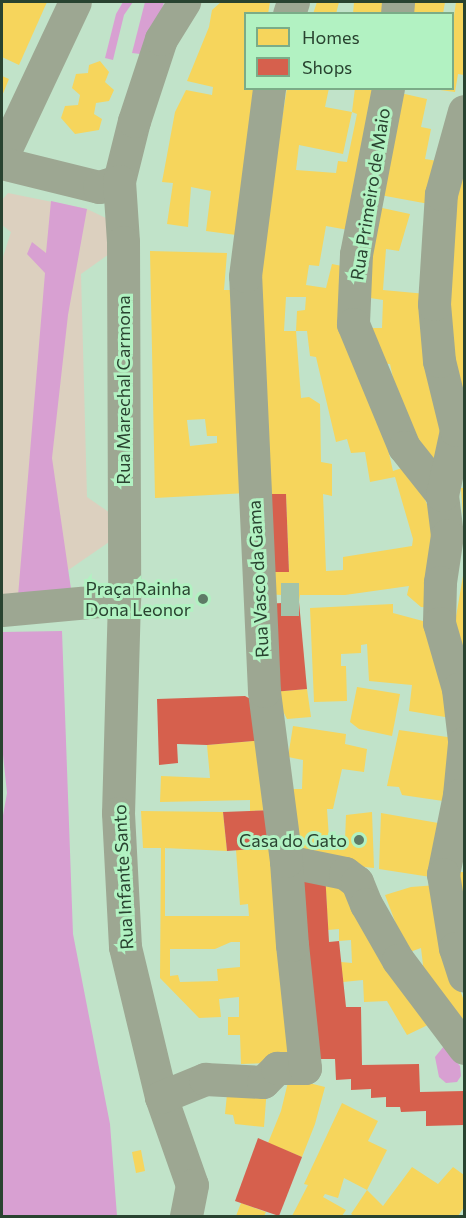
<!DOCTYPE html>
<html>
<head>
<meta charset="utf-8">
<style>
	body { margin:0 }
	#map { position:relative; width:466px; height:1218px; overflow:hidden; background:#c1e3c9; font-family:Commissioner,sans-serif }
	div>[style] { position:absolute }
	.green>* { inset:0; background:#dcd0bf }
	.water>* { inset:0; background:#d8a0d2 }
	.homes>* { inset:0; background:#f6d55c }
	.shops>* { inset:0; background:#d6604d }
	.minor-tunnel>* { height:33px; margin-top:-16.5px; transform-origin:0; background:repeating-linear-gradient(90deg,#a3c3aa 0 33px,transparent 0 49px) }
	.minor>* { height:33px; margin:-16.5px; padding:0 16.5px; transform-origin:16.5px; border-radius:16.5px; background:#9da792 }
	.dots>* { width:16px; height:16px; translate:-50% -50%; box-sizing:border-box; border:3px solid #b2f2c2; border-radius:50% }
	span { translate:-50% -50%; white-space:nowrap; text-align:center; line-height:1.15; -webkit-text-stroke:6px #b2f2c2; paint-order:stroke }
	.street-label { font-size:18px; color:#294330 }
	.poi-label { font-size:18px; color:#294330 }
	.right { translate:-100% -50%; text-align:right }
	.frame { position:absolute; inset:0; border:3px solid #294330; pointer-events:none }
	.legend { position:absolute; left:244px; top:12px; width:210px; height:78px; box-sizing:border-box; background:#b2f2c2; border:2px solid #7bac88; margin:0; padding:8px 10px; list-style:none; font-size:18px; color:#294330 }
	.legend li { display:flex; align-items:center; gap:12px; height:30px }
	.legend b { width:30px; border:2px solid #7bac88 }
</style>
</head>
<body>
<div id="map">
	<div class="green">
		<i style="clip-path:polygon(8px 193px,87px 209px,108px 219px,112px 252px,81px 274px,87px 497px,113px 515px,112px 540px,67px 571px,71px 589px,2px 596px,2px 260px,11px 232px,2px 225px,2px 200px)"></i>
	</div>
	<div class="water">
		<i style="clip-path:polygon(123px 2px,133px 2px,124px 15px,113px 60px,105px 58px,116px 14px)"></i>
		<i style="clip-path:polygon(145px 2px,164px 2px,156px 29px,140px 54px,132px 53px)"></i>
		<i style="clip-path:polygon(51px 201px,87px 209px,68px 315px,52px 458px,71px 589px,18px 596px,45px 273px,27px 254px,32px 242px,46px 253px)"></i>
		<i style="clip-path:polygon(62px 631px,73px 934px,110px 1124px,117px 1216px,2px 1216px,2px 821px,7px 793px,2px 745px,2px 632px)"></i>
		<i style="clip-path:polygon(444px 1046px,460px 1066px,461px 1076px,457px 1082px,446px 1083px,439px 1077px,435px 1057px)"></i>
	</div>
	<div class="homes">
		<i style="clip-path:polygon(2px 2px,47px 2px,19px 65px,2px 57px)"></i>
		<i style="clip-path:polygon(221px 2px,270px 2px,268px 14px,246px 14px,246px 88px,258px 88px,244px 236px,206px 231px,211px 191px,191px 187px,188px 227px,167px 224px,173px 183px,162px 182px,175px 112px,186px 90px,212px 95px,213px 87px,187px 81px,209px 27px,212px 10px)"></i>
		<i style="clip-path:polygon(317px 2px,339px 2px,336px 14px,313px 14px)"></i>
		<i style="clip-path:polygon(354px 2px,390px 2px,389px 14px,353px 14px)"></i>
		<i style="clip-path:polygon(406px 2px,445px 2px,443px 14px,405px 14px)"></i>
		<i style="clip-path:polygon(456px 2px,464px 2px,464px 75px,458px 74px,455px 92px,440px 90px,453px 88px,453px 23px)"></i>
		<i style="clip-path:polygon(100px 61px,109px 72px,105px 82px,114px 90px,109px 101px,96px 103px,94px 114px,102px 119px,99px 130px,75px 134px,61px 118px,65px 106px,78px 105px,80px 95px,72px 88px,76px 74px,88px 73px,89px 65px)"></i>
		<i style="clip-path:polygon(2px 76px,9px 79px,2px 96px)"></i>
		<i style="clip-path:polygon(evenodd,287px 88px,329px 88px,325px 107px,352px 112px,343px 154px,299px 145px,296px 170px,336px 173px,338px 161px,347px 162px,357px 114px,352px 112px,355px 88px,381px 88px,354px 231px,326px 226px,319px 266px,309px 265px,306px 285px,326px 288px,332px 264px,347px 267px,393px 471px,411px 465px,439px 534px,434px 608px,421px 607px,407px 595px,409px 586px,345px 595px,300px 595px,299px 602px,282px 603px,281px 595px,266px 594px,266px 572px,289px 572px,286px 494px,260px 494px,259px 261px,287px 88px,286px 297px,306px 297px,305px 310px,297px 311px,296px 331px,307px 331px,310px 356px,316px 357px,336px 442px,347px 439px,351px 453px,365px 452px,370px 482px,395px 477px,413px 539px,412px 546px,343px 557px,343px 570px,326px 571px,323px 494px,332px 496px,332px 464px,321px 462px,320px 404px,309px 397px,301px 398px,296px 331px,284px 331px,286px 297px)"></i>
		<i style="clip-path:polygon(396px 92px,427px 99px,421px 127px,431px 129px,425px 159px,438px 161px,429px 204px,380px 195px)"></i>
		<i style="clip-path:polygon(464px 130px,464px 428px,442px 338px)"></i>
		<i style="clip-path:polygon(373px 206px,410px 214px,399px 251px,386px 249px,383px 290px,426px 294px,449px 436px,431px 475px,397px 396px,390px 364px,376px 363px,372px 328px,382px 328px,383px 300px,364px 297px)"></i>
		<i style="clip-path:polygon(evenodd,150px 251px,227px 253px,224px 290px,233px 290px,247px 493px,155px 498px,150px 251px,205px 419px,207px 436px,217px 436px,217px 443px,190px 446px,187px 420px,205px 419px)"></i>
		<i style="clip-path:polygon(461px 488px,464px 488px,464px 516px,463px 516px)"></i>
		<i style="clip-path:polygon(463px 576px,464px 576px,464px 674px,453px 634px)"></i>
		<i style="clip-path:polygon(393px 604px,393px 613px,434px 624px,451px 718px,409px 711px,412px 685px,369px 681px,367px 644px,361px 645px,361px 653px,341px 654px,341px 666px,346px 666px,347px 701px,314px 702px,310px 608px)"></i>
		<i style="clip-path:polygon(357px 687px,400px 694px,392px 736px,359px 729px,350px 722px)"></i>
		<i style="clip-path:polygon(307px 689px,311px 717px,287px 719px,273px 692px)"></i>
		<i style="clip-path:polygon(293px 726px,346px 734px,345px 744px,367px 749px,364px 772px,342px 769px,333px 809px,327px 809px,329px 838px,345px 840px,346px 815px,372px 812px,374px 868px,338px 864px,295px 856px,285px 789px,302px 789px,303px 760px,288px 757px)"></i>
		<i style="clip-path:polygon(399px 730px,454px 738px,443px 801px,402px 795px,399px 787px,387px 786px)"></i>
		<i style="clip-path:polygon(265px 740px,276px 810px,250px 811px,250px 800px,160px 802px,161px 776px,210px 778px,207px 745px)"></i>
		<i style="clip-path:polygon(evenodd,141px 811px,223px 812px,227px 851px,165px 848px,165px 916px,249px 916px,248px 904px,240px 905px,236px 850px,278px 847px,294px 1062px,241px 1064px,240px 1035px,228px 1035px,228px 1017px,239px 1017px,239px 997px,219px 999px,221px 1017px,199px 1018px,160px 978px,161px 848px,143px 848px,141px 811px,231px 942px,240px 942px,240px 967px,217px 969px,218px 981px,180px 982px,178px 975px,170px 976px,170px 949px,215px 949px,231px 942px)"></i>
		<i style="clip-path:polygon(381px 813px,444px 824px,437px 878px,379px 869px)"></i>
		<i style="clip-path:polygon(325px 872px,359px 902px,432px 1023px,407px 1035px,387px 1001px,364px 1002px,363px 980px,343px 982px,341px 962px,352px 963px,351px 940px,339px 941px,339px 929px,328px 930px)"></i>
		<i style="clip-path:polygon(458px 872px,464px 872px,464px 923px)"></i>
		<i style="clip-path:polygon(437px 885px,448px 956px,464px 1001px,464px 1035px,414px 968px,423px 965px,421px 948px,407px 953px,385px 895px,411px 887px)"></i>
		<i style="clip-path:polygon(289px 1078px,325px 1087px,315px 1124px,302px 1157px,268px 1143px,281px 1111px)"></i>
		<i style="clip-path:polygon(228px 1084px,267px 1087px,264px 1127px,235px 1124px,233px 1115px,225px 1114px)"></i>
		<i style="clip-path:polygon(342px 1103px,378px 1121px,368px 1141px,387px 1150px,367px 1190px,344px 1178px,338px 1198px,325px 1194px,323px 1197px,346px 1210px,342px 1216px,292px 1216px,308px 1185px,304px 1184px)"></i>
		<i style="clip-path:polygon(141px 1150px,145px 1171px,136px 1173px,132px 1152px)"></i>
		<i style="clip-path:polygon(412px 1167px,438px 1184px,453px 1167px,464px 1175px,464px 1207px,458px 1216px,354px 1216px,351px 1214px,367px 1190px,383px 1206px)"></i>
		<i style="clip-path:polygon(241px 1203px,266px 1212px,264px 1216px,236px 1216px)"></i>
	</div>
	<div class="shops">
		<i style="clip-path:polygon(260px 494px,286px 494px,289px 572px,266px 572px)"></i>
		<i style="clip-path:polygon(299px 602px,307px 689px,273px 692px,265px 604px)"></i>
		<i style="clip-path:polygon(245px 696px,258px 703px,265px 740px,207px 745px,177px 744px,178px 763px,159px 765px,157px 699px)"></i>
		<i style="clip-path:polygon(276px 810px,278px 847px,227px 851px,223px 812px)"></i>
		<i style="clip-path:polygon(325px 872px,329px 942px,339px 941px,346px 1007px,361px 1007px,362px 1065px,419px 1064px,420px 1092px,464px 1091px,464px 1125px,426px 1126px,426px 1111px,401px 1112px,400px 1107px,386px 1107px,386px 1097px,371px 1098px,371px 1089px,351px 1090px,351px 1079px,336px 1080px,335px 1059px,311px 1059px,301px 873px)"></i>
		<i style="clip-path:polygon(258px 1138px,302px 1157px,279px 1216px,235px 1201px)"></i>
	</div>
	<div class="minor-tunnel">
		<i style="left:281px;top:599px;width:18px"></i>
	</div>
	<div class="minor">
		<i style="left:289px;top:14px;width:13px;rotate:-72deg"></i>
		<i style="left:397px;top:14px;width:12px;rotate:-85deg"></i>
		<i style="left:388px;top:88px;width:169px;rotate:100.9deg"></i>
		<i style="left:356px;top:254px;width:70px;rotate:92.5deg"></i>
		<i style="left:353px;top:324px;width:133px;rotate:67.5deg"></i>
		<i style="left:404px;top:447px;width:61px;rotate:51.6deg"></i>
		<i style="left:442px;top:495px;width:40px;rotate:82.9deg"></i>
		<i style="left:447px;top:535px;width:48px;rotate:98.5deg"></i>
		<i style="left:440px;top:582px;width:41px;rotate:91.4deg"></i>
		<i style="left:439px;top:623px;width:69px;rotate:73.9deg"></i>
		<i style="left:458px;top:689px;width:51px;rotate:83.3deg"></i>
		<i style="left:2px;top:157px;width:171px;rotate:-64.8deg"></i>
		<i style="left:2px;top:163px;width:100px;rotate:13.9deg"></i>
		<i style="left:99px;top:187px;width:21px;rotate:-17deg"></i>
		<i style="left:119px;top:181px;width:62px;rotate:-76deg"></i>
		<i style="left:134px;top:121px;width:86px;rotate:-71.8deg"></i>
		<i style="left:161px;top:39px;width:44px;rotate:-58.1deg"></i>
		<i style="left:119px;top:181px;width:61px;rotate:86.2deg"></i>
		<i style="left:123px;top:242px;width:357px;rotate:89.8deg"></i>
		<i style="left:124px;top:599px;width:214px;rotate:91.6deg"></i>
		<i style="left:118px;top:813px;width:134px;rotate:87deg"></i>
		<i style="left:125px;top:947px;width:154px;rotate:76.5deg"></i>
		<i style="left:161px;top:1097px;width:93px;rotate:70.6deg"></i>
		<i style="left:192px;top:1185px;width:32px;rotate:101deg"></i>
		<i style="left:442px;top:495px;width:66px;rotate:-77.8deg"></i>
		<i style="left:456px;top:430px;width:71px;rotate:-103.8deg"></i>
		<i style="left:439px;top:361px;width:57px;rotate:-95deg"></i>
		<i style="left:434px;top:304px;width:110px;rotate:-86.4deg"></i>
		<i style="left:441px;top:194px;width:86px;rotate:-74.5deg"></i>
		<i style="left:2px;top:610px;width:122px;rotate:-5.2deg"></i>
		<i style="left:464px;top:743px;width:52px;rotate:95.5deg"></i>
		<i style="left:459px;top:795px;width:81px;rotate:101.4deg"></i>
		<i style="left:443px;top:874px;width:75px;rotate:80.8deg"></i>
		<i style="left:455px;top:948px;width:29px;rotate:72deg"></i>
		<i style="left:286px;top:861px;width:60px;rotate:11.5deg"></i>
		<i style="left:345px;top:873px;width:15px;rotate:37deg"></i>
		<i style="left:357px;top:882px;width:24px;rotate:68deg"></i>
		<i style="left:366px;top:904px;width:64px;rotate:60.3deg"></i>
		<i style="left:398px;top:960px;width:110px;rotate:53.1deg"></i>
		<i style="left:161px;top:1097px;width:48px;rotate:-22.2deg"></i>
		<i style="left:205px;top:1079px;width:58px;rotate:3deg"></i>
		<i style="left:263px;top:1082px;width:20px;rotate:-45deg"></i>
		<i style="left:277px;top:1068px;width:28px"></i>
		<i style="left:305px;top:1068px;width:124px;rotate:-96deg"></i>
		<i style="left:292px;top:945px;width:84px;rotate:-94.1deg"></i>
		<i style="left:286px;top:861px;width:171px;rotate:-97.4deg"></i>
		<i style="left:264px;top:691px;width:415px;rotate:-92.6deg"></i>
		<i style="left:245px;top:276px;width:190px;rotate:-82.7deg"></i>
	</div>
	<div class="dots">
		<i style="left:203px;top:599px;background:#5e7b66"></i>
		<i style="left:359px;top:840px;background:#5e7b66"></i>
	</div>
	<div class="street-label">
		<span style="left:370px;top:194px;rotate:-81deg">Rua Primeiro de Maio</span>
		<span style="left:123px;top:390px;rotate:-90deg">Rua Marechal Carmona</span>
		<span style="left:258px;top:579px;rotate:-93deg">Rua Vasco da Gama</span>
		<span style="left:123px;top:877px;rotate:-93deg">Rua Infante Santo</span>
	</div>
	<div class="poi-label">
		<span class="right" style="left:191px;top:599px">Praça Rainha<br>Dona Leonor</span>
		<span class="right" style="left:347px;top:840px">Casa do Gato</span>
	</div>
	<div class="frame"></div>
	<ul class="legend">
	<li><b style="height:16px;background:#f6d55c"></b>Homes</li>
	<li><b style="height:16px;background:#d6604d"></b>Shops</li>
	</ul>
</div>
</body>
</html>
